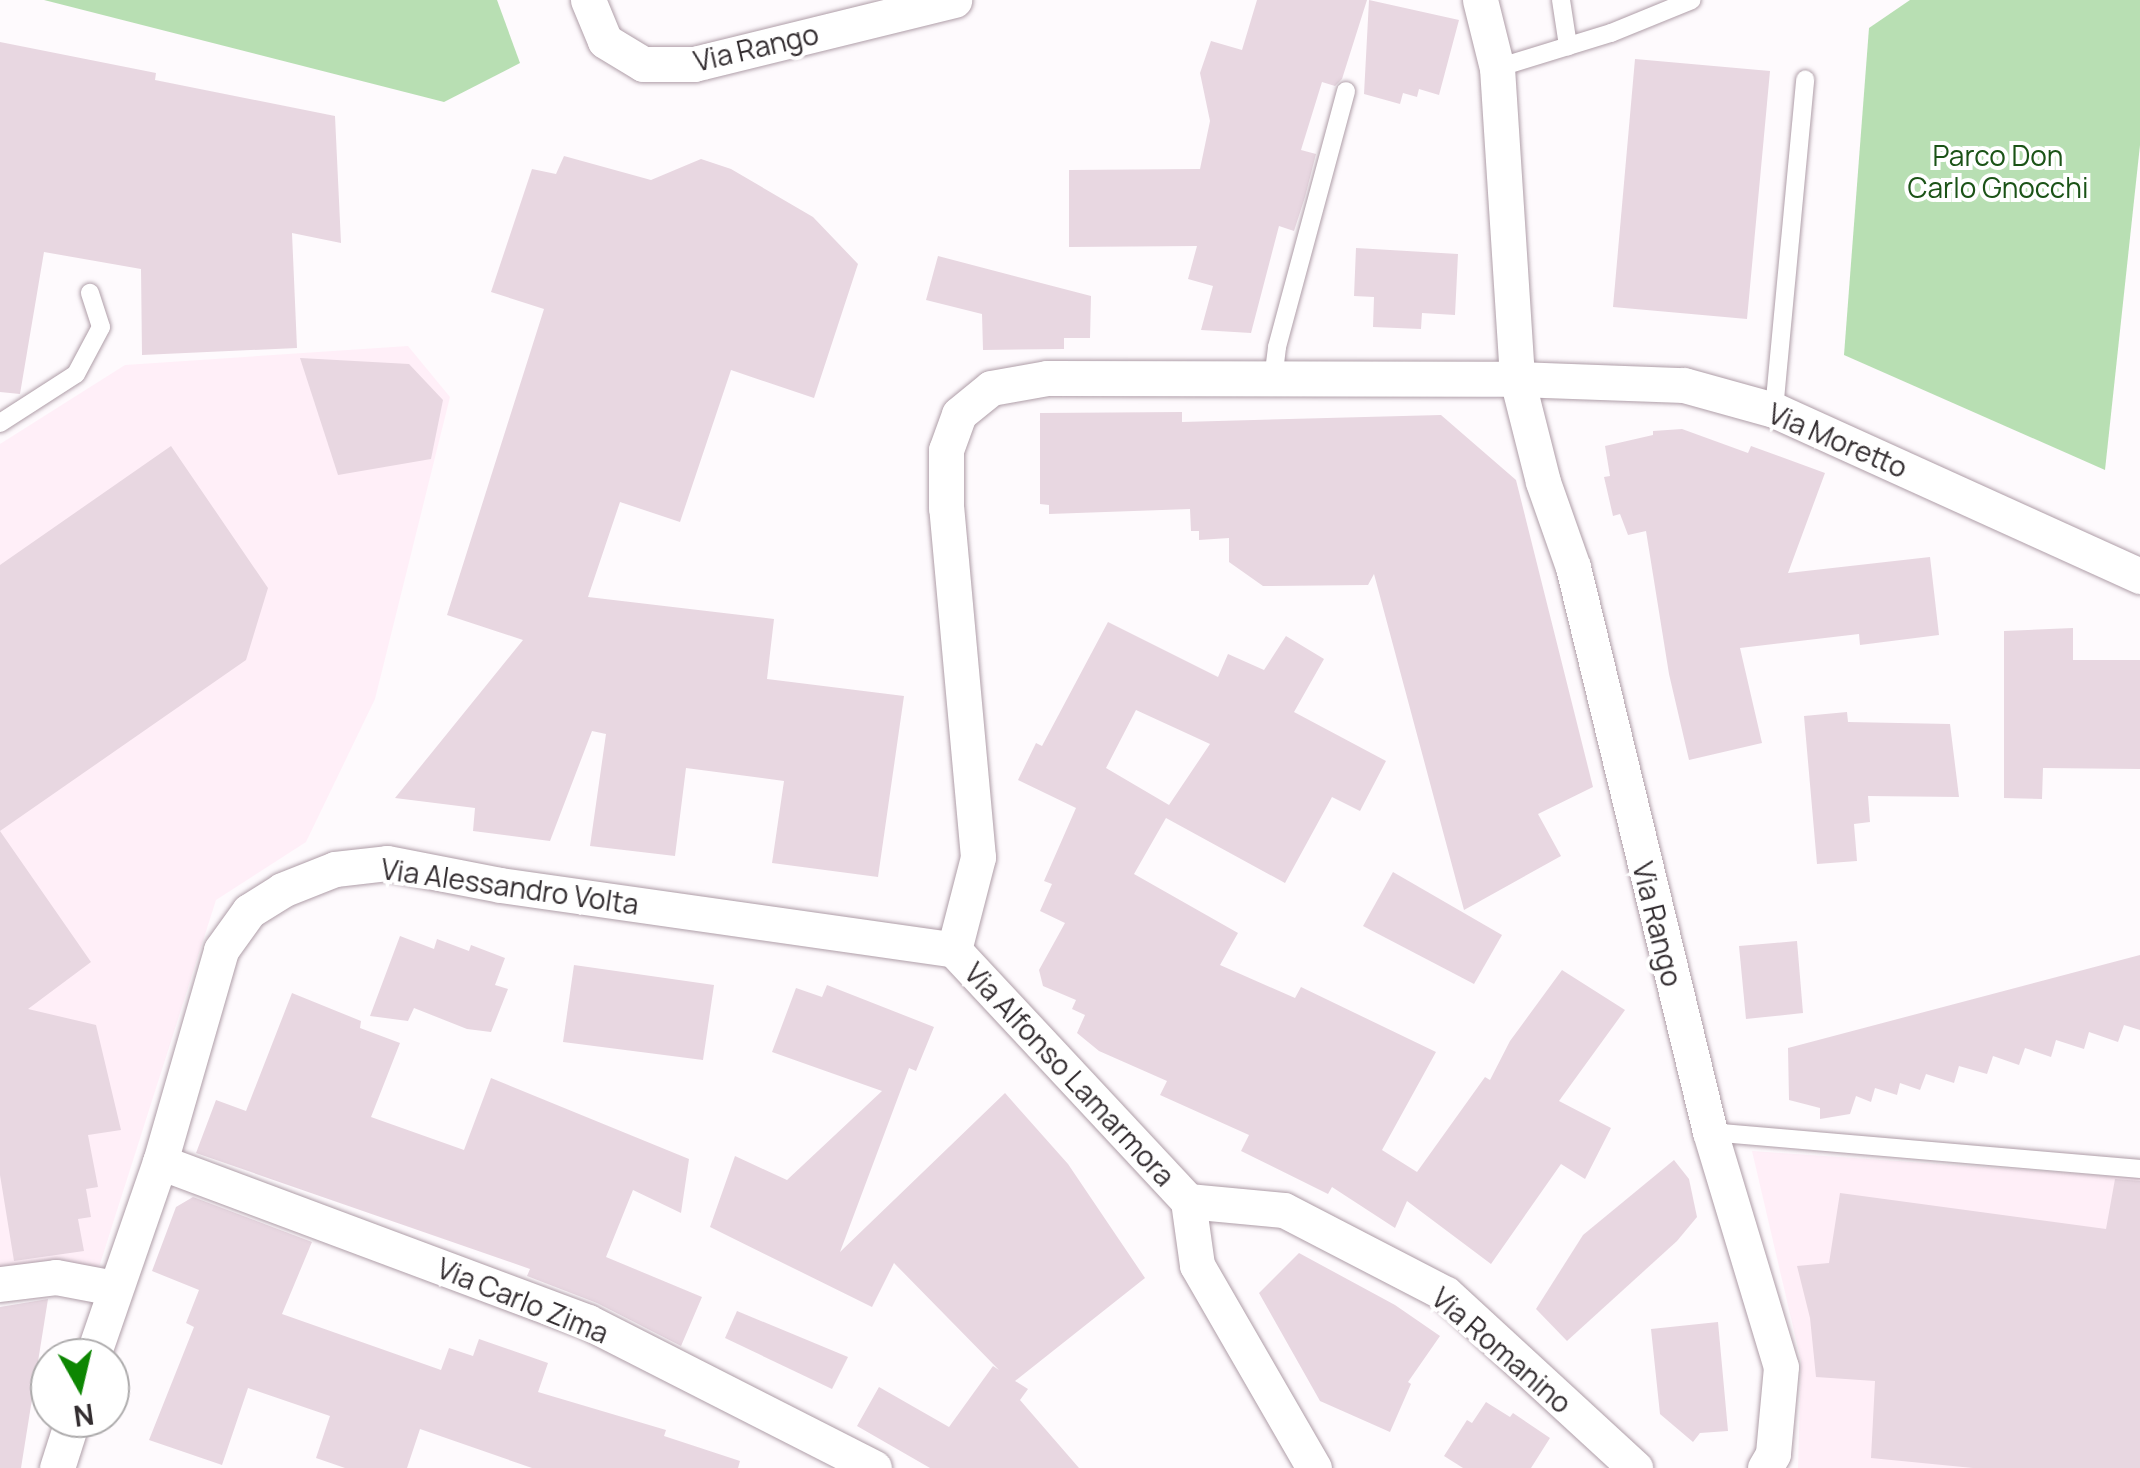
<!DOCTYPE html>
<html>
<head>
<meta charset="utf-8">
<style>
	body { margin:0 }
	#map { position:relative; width:2140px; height:1468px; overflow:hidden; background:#fefafd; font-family:Manrope,sans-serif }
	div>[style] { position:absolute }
	.built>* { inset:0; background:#ffeff8 }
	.green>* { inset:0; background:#b8dfb3 }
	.building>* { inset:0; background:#e8d7e1 }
	.roads { filter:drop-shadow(0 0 2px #af9ea8) drop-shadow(0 0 2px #af9ea8) }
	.service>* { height:18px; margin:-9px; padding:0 9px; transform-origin:9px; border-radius:9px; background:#fff }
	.minor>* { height:35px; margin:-17.5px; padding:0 17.5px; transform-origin:17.5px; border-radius:17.5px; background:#fff }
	span { translate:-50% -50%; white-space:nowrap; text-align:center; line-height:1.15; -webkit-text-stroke:8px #fff; paint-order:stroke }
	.street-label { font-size:28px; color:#332d30 }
	.park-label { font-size:28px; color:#1b5317 }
	.north { position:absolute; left:30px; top:1338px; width:100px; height:100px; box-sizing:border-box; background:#fff; border:2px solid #adabac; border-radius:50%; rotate:172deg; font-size:28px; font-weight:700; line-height:40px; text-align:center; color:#332d30 }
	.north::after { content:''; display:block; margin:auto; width:35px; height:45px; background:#0d8602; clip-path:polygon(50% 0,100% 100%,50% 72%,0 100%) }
</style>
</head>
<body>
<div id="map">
	<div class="built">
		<i style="clip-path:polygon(408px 346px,450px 397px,375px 699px,306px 842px,216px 900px,99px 1267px,0 1277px,0 444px,125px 365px)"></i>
		<i style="clip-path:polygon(1752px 1151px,2140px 1178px,2140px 1468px,1798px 1468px,1801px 1361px)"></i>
	</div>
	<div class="green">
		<i style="clip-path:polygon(44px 0,497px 0,520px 63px,444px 102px)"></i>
		<i style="clip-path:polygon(1910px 0,2140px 0,2140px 145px,2105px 470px,1844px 355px,1869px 28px)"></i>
	</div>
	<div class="building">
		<i style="clip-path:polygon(1257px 0,1367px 0,1342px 79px,1335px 86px,1322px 82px,1301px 150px,1316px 154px,1305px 197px,1294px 231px,1279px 226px,1251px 333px,1201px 330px,1213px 286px,1188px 279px,1197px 246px,1069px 247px,1069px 170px,1200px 169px,1210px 121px,1200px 73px,1211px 41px,1242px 50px)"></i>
		<i style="clip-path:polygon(1369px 0,1459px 20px,1439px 95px,1419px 89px,1417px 97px,1403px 93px,1400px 104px,1364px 94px)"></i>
		<i style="clip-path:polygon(0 42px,156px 73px,155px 80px,335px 116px,341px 243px,292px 233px,297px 348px,142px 355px,141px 269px,44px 252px,20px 394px,0 392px)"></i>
		<i style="clip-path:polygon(1635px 59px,1770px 71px,1747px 319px,1613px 307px)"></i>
		<i style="clip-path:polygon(564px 156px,651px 180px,701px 159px,731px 169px,813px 217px,858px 264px,814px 398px,731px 370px,680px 522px,620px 502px,588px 597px,774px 619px,767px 679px,904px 696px,878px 877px,772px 863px,784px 781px,686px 768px,675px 856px,590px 846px,606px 734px,592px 731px,550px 841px,473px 831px,475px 808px,395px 798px,523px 640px,447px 615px,544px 309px,491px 292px,532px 169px,556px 174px)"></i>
		<i style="clip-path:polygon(1356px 248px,1458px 254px,1455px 315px,1422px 313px,1421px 329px,1373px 327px,1374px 297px,1354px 296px)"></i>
		<i style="clip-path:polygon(938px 256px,1091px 296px,1090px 338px,1064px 338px,1064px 349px,983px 350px,982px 314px,926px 300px)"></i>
		<i style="clip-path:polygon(300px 358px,409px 364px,443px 400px,431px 459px,338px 475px)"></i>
		<i style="clip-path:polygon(1182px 412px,1182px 422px,1441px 415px,1516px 480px,1593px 787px,1538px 814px,1561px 856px,1464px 910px,1374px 574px,1368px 585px,1263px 586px,1229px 562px,1229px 538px,1199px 540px,1199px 531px,1191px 531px,1190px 509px,1049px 514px,1049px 505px,1040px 504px,1040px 413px)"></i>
		<i style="clip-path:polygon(1682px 429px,1748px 453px,1751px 446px,1825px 473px,1788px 573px,1930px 557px,1939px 635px,1860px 645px,1859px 634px,1740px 648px,1762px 743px,1689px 760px,1669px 674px,1646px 531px,1628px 535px,1620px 514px,1613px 516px,1604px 477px,1610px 476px,1605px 446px,1653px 435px,1653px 431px)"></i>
		<i style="clip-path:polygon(171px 446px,268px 588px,246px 660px,0 831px,91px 962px,28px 1009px,96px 1025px,121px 1130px,88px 1135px,98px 1187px,86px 1189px,91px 1217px,78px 1219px,84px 1251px,14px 1261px,0 1175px,0 565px)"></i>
		<i style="clip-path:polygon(evenodd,1108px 622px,1218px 677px,1228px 654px,1264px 670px,1286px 636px,1324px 659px,1294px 712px,1386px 761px,1360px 811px,1332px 797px,1285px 883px,1166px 818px,1134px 874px,1238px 933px,1220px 965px,1295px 998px,1301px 987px,1436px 1052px,1382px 1150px,1417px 1172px,1485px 1077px,1490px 1080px,1510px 1041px,1562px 970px,1625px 1010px,1559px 1101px,1611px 1128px,1585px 1179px,1561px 1164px,1491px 1264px,1407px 1201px,1395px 1228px,1332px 1187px,1328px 1194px,1241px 1151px,1249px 1135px,1160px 1095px,1167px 1081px,1099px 1051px,1077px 1033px,1085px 1015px,1072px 1009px,1076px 1000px,1043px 986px,1039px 970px,1065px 923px,1040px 911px,1052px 884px,1044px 881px,1076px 808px,1018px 780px,1036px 743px,1042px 746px,1108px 622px,1136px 710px,1210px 744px,1169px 805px,1106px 768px,1136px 710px)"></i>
		<i style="clip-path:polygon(2073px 628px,2073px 660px,2140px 660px,2140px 769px,2043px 768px,2042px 799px,2004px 798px,2004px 631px)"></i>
		<i style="clip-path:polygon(1847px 712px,1848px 722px,1950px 724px,1959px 797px,1868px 796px,1870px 822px,1854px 824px,1857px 861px,1817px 864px,1804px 716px)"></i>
		<i style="clip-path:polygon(1393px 872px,1502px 935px,1474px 984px,1363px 926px)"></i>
		<i style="clip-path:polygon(400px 936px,434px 949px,437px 939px,469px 951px,471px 945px,505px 958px,495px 985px,508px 989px,491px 1032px,467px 1029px,414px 1008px,408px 1021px,370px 1016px)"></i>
		<i style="clip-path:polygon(1797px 941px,1803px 1013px,1746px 1019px,1739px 946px)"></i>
		<i style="clip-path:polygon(2140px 955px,2140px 1030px,2124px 1025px,2118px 1042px,2089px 1032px,2084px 1049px,2056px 1040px,2051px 1057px,2025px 1048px,2019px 1065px,1993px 1056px,1987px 1074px,1959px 1066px,1954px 1083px,1926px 1074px,1920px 1090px,1900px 1083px,1897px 1095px,1875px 1088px,1871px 1102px,1856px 1096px,1850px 1114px,1820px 1119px,1820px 1108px,1789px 1100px,1788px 1048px)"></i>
		<i style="clip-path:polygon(574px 965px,714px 985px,703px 1060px,563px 1042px)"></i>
		<i style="clip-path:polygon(827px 985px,934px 1027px,916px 1071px,909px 1068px,840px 1252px,1005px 1093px,1068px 1164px,1145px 1278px,1015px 1381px,1028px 1389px,1020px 1400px,1079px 1468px,930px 1468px,857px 1426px,879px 1387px,949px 1427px,993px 1366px,999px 1370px,894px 1263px,872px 1307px,710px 1227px,735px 1156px,787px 1180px,882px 1091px,772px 1052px,796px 988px,822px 997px)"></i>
		<i style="clip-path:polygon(292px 993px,361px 1021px,360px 1028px,400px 1043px,371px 1117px,464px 1150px,491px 1078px,689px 1159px,681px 1213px,633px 1190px,606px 1257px,702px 1297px,681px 1346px,597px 1303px,527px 1276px,530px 1269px,196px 1153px,216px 1100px,246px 1111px)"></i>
		<i style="clip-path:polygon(1674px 1160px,1689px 1179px,1697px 1217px,1677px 1241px,1567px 1341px,1536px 1309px,1583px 1235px)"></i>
		<i style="clip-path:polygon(2115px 1179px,2140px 1181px,2140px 1468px,1973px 1468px,1871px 1458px,1875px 1381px,1816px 1377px,1810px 1318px,1797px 1266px,1829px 1263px,1840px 1193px,2106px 1229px)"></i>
		<i style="clip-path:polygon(193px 1197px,312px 1242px,282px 1314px,441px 1370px,449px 1348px,473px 1356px,479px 1339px,548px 1363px,538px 1392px,666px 1430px,664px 1436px,740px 1461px,738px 1468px,532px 1468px,420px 1429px,407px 1468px,345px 1468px,316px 1458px,330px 1416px,248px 1388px,222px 1465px,149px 1440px,194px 1327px,186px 1323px,199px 1290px,152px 1271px,176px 1207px)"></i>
		<i style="clip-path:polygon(1299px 1253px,1395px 1305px,1440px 1336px,1408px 1382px,1411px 1384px,1390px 1432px,1320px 1401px,1259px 1293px)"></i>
		<i style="clip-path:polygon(48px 1299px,21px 1468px,0 1468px,0 1307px)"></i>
		<i style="clip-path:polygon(737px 1311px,848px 1357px,832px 1389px,725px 1338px)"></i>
		<i style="clip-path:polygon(1718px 1322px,1728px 1431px,1700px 1433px,1693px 1442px,1660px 1414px,1651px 1329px)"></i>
		<i style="clip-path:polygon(1486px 1402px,1510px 1417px,1513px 1413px,1550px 1438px,1531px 1468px,1463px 1468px,1444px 1456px,1467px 1420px,1472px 1423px)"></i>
	</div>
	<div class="roads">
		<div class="service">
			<i style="left:1561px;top:0;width:47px;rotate:81.3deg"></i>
			<i style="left:1497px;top:68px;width:119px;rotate:-17.1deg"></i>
			<i style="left:1611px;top:33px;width:87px;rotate:-22.2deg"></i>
			<i style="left:1273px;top:380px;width:33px;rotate:-83deg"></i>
			<i style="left:1277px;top:347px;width:265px;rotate:-74.9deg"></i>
			<i style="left:1774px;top:410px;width:332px;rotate:-84.6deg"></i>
			<i style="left:0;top:423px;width:90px;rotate:-32.8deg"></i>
			<i style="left:76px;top:374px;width:53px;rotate:-62deg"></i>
			<i style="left:101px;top:327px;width:36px;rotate:-108deg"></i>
			<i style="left:1710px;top:1132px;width:432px;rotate:4.9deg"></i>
		</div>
		<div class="minor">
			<i style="left:588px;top:0;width:44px;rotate:67.5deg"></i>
			<i style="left:605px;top:41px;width:44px;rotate:31.2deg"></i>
			<i style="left:643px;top:64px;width:51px"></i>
			<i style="left:694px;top:64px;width:268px;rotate:-13.8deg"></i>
			<i style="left:1480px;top:0;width:70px;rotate:76deg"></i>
			<i style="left:1497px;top:68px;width:312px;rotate:86.3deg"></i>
			<i style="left:1517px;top:379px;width:106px;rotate:75.8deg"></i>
			<i style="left:1543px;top:482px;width:90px;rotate:70.6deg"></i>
			<i style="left:1573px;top:567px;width:581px;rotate:76.37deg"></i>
			<i style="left:1710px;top:1132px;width:245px;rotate:73.2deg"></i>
			<i style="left:1781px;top:1367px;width:87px;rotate:95.3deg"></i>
			<i style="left:1773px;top:1454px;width:16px;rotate:120deg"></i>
			<i style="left:160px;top:1162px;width:457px;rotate:20.5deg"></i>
			<i style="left:588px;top:1322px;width:321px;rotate:27deg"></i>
			<i style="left:1188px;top:1201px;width:96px;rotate:5.4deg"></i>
			<i style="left:1284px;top:1210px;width:182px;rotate:27.4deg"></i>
			<i style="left:1446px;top:1294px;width:257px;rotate:42.6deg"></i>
			<i style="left:0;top:1284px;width:56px;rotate:-7.1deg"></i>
			<i style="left:56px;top:1277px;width:59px;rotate:10.7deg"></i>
			<i style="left:92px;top:1358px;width:207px;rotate:-70.9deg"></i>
			<i style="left:160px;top:1162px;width:221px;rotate:-73.9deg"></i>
			<i style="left:221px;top:950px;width:48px;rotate:-54.3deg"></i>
			<i style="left:249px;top:911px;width:39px;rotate:-32deg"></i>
			<i style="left:282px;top:890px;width:57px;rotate:-21.6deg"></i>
			<i style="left:335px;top:869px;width:52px;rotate:-6.6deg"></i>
			<i style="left:387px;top:863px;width:115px;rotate:11deg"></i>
			<i style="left:500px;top:885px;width:459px;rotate:8.1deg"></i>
			<i style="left:57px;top:1468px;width:52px;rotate:-72.3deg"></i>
			<i style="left:1314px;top:1468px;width:234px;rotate:-120deg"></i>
			<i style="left:1197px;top:1265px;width:65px;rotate:-98deg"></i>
			<i style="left:1188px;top:1201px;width:343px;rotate:-133deg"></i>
			<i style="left:954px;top:950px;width:96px;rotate:-75.5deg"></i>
			<i style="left:978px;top:857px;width:350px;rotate:-95.2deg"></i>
			<i style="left:946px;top:508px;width:58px;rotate:-90deg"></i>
			<i style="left:946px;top:450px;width:38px;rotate:-70deg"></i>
			<i style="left:959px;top:414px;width:41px;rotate:-39.1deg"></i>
			<i style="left:991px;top:388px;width:57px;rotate:-10.1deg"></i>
			<i style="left:1047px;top:378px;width:470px;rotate:0.1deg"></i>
			<i style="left:1517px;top:379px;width:167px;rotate:2.1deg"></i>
			<i style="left:1684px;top:385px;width:93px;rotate:15.5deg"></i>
			<i style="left:1774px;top:410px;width:402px;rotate:24.4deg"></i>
		</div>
	</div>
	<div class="street-label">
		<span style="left:756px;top:47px;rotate:-13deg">Via Rango</span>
		<span style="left:1838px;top:440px;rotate:23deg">Via Moretto</span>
		<span style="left:510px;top:886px;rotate:8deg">Via Alessandro Volta</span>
		<span style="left:1658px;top:924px;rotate:76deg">Via Rango</span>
		<span style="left:1070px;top:1074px;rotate:47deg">Via Alfonso Lamarmora</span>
		<span style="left:523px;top:1300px;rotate:22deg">Via Carlo Zima</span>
		<span style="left:1502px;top:1350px;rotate:41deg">Via Romanino</span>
	</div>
	<div class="park-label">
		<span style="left:1998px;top:171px">Parco Don<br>Carlo Gnocchi</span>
	</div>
	<div class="north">N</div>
</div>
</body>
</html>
